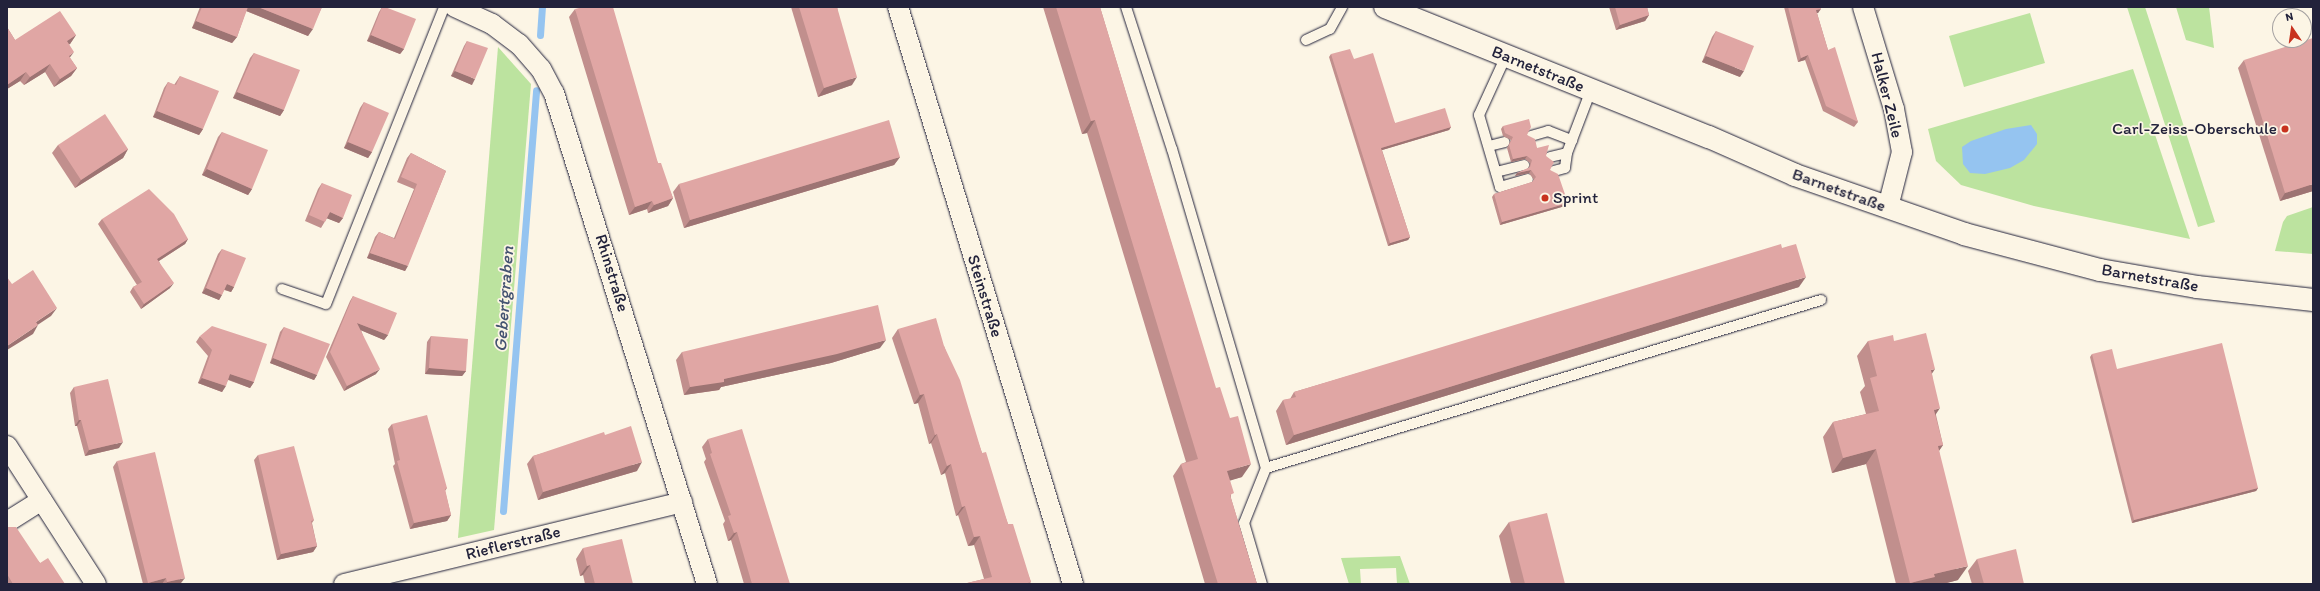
<!DOCTYPE html>
<html>
<head>
<meta charset="utf-8">
<style>
	body { margin:0 }
	#map { position:relative; width:2320px; height:591px; overflow:hidden; background:#fcf5e5; font-family:Itim,sans-serif }
	div>[style] { position:absolute }
	.green>* { inset:0; background:#bce39f }
	.water>* { inset:0; background:#95c4f0 }
	.stream>* { height:7px; margin:-3.5px; padding:0 3.5px; transform-origin:3.5px; border-radius:3.5px; background:#95c4f0 }
	.roads { filter:drop-shadow(0 0 1px #22223b) drop-shadow(0 0 1px #22223b) }
	.service>* { height:10px; margin:-5px; padding:0 5px; transform-origin:5px; border-radius:5px; background:#fcf5e5 }
	.minor>* { height:20px; margin:-10px; padding:0 10px; transform-origin:10px; border-radius:10px; background:#fcf5e5 }
	.tertiary>* { height:22px; margin:-11px; padding:0 11px; transform-origin:11px; border-radius:11px; background:#fcf5e5 }
	.wall>* { inset:0; background:#c18f8d }
	.shaded-wall>* { inset:0; background:#9d7473 }
	.building>* { inset:0; background:#e0a6a4 }
	.dots>* { width:11px; height:11px; translate:-50% -50%; box-sizing:border-box; border:2px solid #fcf5e5; border-radius:50% }
	span { translate:-50% -50%; white-space:nowrap; text-align:center; line-height:1.15; -webkit-text-stroke:3.5px #fcf5e5; paint-order:stroke }
	.street-label { font-size:17px; color:#22223b }
	.poi-label { font-size:17px; color:#22223b }
	.right { translate:-100% -50%; text-align:right }
	.left { translate:0 -50%; text-align:left }
	.water-label { font-size:18px; color:#445371; font-style:italic }
	.frame { position:absolute; inset:0; border:8px solid #22223b; pointer-events:none }
	.north { position:absolute; left:2272px; top:8px; width:40px; height:40px; box-sizing:border-box; background:#fcf5e5; border:1px solid #a5a1a1; border-radius:50%; rotate:347deg; font-size:11px; font-weight:700; line-height:16px; text-align:center; color:#22223b }
	.north::after { content:''; display:block; margin:auto; width:14px; height:18px; background:#c8321e; clip-path:polygon(50% 0,100% 100%,50% 72%,0 100%) }
</style>
</head>
<body>
<div id="map">
	<div class="green">
		<i style="clip-path:polygon(2127px 7px,2145px 7px,2215px 222px,2198px 227px)"></i>
		<i style="clip-path:polygon(2176px 7px,2209px 7px,2214px 48px,2186px 40px)"></i>
		<i style="clip-path:polygon(2030px 13px,2045px 63px,1964px 87px,1949px 36px)"></i>
		<i style="clip-path:polygon(498px 47px,531px 84px,494px 530px,458px 538px)"></i>
		<i style="clip-path:polygon(2133px 69px,2190px 239px,2034px 206px,1961px 185px,1936px 161px,1928px 129px)"></i>
		<i style="clip-path:polygon(2313px 207px,2313px 254px,2275px 251px,2283px 222px,2287px 216px)"></i>
		<i style="clip-path:polygon(1400px 556px,1410px 584px,1397px 584px,1396px 568px,1360px 569px,1361px 584px,1349px 584px,1341px 558px)"></i>
	</div>
	<div class="water">
		<i style="clip-path:polygon(2031px 125px,2037px 134px,2037px 144px,2024px 160px,2010px 168px,1985px 174px,1970px 173px,1963px 164px,1962px 147px,1971px 141px,2006px 129px)"></i>
	</div>
	<div class="stream">
		<i style="left:540px;top:35px;width:28px;rotate:-86deg"></i>
		<i style="left:503px;top:511px;width:422px;rotate:-85.5deg"></i>
	</div>
	<div class="roads">
		<div class="service">
			<i style="left:1126px;top:7px;width:149px;rotate:72.1deg"></i>
			<i style="left:1172px;top:149px;width:333px;rotate:73.6deg"></i>
			<i style="left:1266px;top:468px;width:59px;rotate:111.8deg"></i>
			<i style="left:1244px;top:523px;width:64px;rotate:73.6deg"></i>
			<i style="left:1306px;top:40px;width:26px;rotate:-25deg"></i>
			<i style="left:1330px;top:29px;width:25px;rotate:-61deg"></i>
			<i style="left:1506px;top:56px;width:65px;rotate:114.6deg"></i>
			<i style="left:1479px;top:115px;width:75px;rotate:73.7deg"></i>
			<i style="left:1500px;top:187px;width:29px;rotate:-16deg"></i>
			<i style="left:1531px;top:136px;width:18px;rotate:-16deg"></i>
			<i style="left:1548px;top:131px;width:26px;rotate:21deg"></i>
			<i style="left:1489px;top:146px;width:16px;rotate:-14deg"></i>
			<i style="left:1567px;top:153px;width:67px;rotate:-69.1deg"></i>
			<i style="left:1550px;top:157px;width:17px;rotate:-13deg"></i>
			<i style="left:1567px;top:153px;width:15px;rotate:98deg"></i>
			<i style="left:1565px;top:168px;width:11px;rotate:165deg"></i>
			<i style="left:1496px;top:172px;width:29px;rotate:-14deg"></i>
			<i style="left:282px;top:289px;width:46px;rotate:18.8deg"></i>
			<i style="left:326px;top:304px;width:320px;rotate:-68.3deg"></i>
			<i style="left:1266px;top:468px;width:580px;rotate:-16.84deg"></i>
		</div>
		<div class="minor">
			<i style="left:455px;top:7px;width:41px;rotate:24.7deg"></i>
			<i style="left:492px;top:24px;width:34px;rotate:37deg"></i>
			<i style="left:519px;top:44px;width:33px;rotate:49deg"></i>
			<i style="left:541px;top:69px;width:27px;rotate:62deg"></i>
			<i style="left:554px;top:93px;width:514px;rotate:72.69deg"></i>
			<i style="left:898px;top:7px;width:603px;rotate:73.13deg"></i>
			<i style="left:1863px;top:7px;width:107px;rotate:73.1deg"></i>
			<i style="left:1894px;top:109px;width:44px;rotate:79.5deg"></i>
			<i style="left:1902px;top:152px;width:57px;rotate:104.3deg"></i>
			<i style="left:7px;top:446px;width:164px;rotate:57.2deg"></i>
			<i style="left:7px;top:522px;width:41px;rotate:-32.2deg"></i>
			<i style="left:344px;top:584px;width:348px;rotate:-13.6deg"></i>
		</div>
		<div class="tertiary">
			<i style="left:1385px;top:7px;width:349px;rotate:21.9deg"></i>
			<i style="left:1709px;top:137px;width:94px;rotate:23.8deg"></i>
			<i style="left:1795px;top:175px;width:179px;rotate:19.2deg"></i>
			<i style="left:1964px;top:234px;width:141px;rotate:14.8deg"></i>
			<i style="left:2100px;top:270px;width:98px;rotate:9.9deg"></i>
			<i style="left:2197px;top:287px;width:117px;rotate:6.4deg"></i>
		</div>
	</div>
	<div class="wall">
		<i style="clip-path:polygon(200px 7px,322px 7px,308px 36px,246px 11px,237px 37px,232px 43px,192px 28px)"></i>
		<i style="clip-path:polygon(382px 7px,404px 49px,400px 54px,367px 41px,379px 12px)"></i>
		<i style="clip-path:polygon(791px 7px,837px 7px,852px 85px,818px 97px)"></i>
		<i style="clip-path:polygon(1043px 7px,1100px 7px,1242px 477px,1230px 480px,1231px 498px,1257px 584px,1205px 584px,1173px 476px,1181px 464px,1186px 462px,1087px 133px,1082px 134px)"></i>
		<i style="clip-path:polygon(1609px 7px,1647px 7px,1649px 15px,1645px 21px,1616px 30px)"></i>
		<i style="clip-path:polygon(1784px 7px,1821px 7px,1818px 13px,1817px 13px,1828px 50px,1858px 122px,1854px 127px,1823px 111px,1805px 60px,1798px 62px)"></i>
		<i style="clip-path:polygon(575px 9px,658px 163px,673px 198px,668px 206px,648px 213px,647px 209px,629px 215px,569px 17px)"></i>
		<i style="clip-path:polygon(7px 27px,15px 40px,76px 35px,70px 44px,69px 44px,70px 58px,77px 68px,71px 76px,54px 87px,45px 72px,24px 85px,20px 81px,7px 89px)"></i>
		<i style="clip-path:polygon(1716px 31px,1740px 77px,1702px 62px,1712px 37px)"></i>
		<i style="clip-path:polygon(467px 41px,472px 85px,451px 76px,464px 46px)"></i>
		<i style="clip-path:polygon(254px 53px,284px 110px,280px 116px,233px 98px,250px 58px)"></i>
		<i style="clip-path:polygon(1331px 54px,1354px 59px,1395px 123px,1451px 127px,1449px 130px,1382px 150px,1410px 237px,1408px 240px,1388px 246px,1329px 57px)"></i>
		<i style="clip-path:polygon(2244px 60px,2313px 191px,2280px 201px,2238px 68px)"></i>
		<i style="clip-path:polygon(180px 76px,203px 129px,199px 135px,153px 117px,164px 88px,168px 82px,174px 85px)"></i>
		<i style="clip-path:polygon(364px 102px,372px 152px,368px 158px,344px 148px,360px 108px)"></i>
		<i style="clip-path:polygon(1503px 126px,1527px 135px,1537px 148px,1546px 156px,1550px 170px,1568px 203px,1565px 206px,1500px 225px,1492px 197px,1494px 194px,1532px 182px,1534px 180px,1529px 173px,1515px 176px,1517px 173px,1529px 168px,1530px 163px,1525px 159px,1511px 162px,1507px 148px,1511px 140px,1503px 136px,1501px 129px)"></i>
		<i style="clip-path:polygon(222px 132px,252px 189px,248px 195px,202px 175px,218px 137px)"></i>
		<i style="clip-path:polygon(58px 145px,128px 149px,123px 158px,75px 188px,52px 153px)"></i>
		<i style="clip-path:polygon(411px 153px,446px 171px,405px 271px,367px 258px,375px 237px,379px 232px,394px 238px,414px 189px,397px 182px,407px 158px)"></i>
		<i style="clip-path:polygon(900px 157px,894px 165px,684px 228px,673px 192px,679px 184px)"></i>
		<i style="clip-path:polygon(322px 183px,343px 218px,339px 223px,327px 218px,321px 228px,305px 221px,318px 189px)"></i>
		<i style="clip-path:polygon(102px 219px,188px 239px,185px 244px,159px 261px,170px 288px,141px 309px,130px 292px,133px 287px,137px 285px,98px 224px)"></i>
		<i style="clip-path:polygon(1782px 248px,1799px 287px,1286px 445px,1276px 411px,1283px 400px,1290px 399px,1294px 392px)"></i>
		<i style="clip-path:polygon(222px 249px,234px 287px,231px 292px,224px 290px,219px 300px,202px 293px,218px 254px)"></i>
		<i style="clip-path:polygon(353px 296px,388px 335px,384px 340px,361px 330px,376px 374px,344px 391px,326px 357px,350px 301px)"></i>
		<i style="clip-path:polygon(284px 327px,317px 375px,314px 380px,270px 363px,280px 332px)"></i>
		<i style="clip-path:polygon(898px 329px,944px 346px,982px 453px,1008px 524px,1031px 582px,1029px 584px,963px 584px,984px 579px,974px 545px,968px 546px,958px 515px,956px 516px,945px 473px,941px 475px,931px 443px,929px 444px,918px 403px,914px 404px,892px 338px)"></i>
		<i style="clip-path:polygon(200px 336px,254px 382px,250px 388px,228px 380px,222px 392px,198px 383px,208px 356px,196px 342px)"></i>
		<i style="clip-path:polygon(431px 336px,466px 371px,462px 376px,425px 374px,427px 342px)"></i>
		<i style="clip-path:polygon(1868px 341px,1894px 341px,1932px 374px,1936px 415px,1943px 445px,1939px 451px,1958px 580px,1943px 584px,1896px 584px,1866px 464px,1832px 473px,1823px 437px,1833px 422px,1866px 414px,1860px 392px,1865px 386px,1857px 356px)"></i>
		<i style="clip-path:polygon(880px 348px,831px 363px,721px 387px,719px 390px,684px 395px,676px 360px,682px 352px)"></i>
		<i style="clip-path:polygon(2092px 354px,2117px 369px,2258px 488px,2256px 491px,2132px 523px,2090px 357px)"></i>
		<i style="clip-path:polygon(74px 387px,119px 448px,85px 456px,77px 426px,75px 426px,70px 393px)"></i>
		<i style="clip-path:polygon(392px 424px,447px 488px,445px 491px,451px 515px,447px 521px,410px 529px,393px 466px,395px 464px,388px 429px)"></i>
		<i style="clip-path:polygon(605px 435px,637px 471px,538px 500px,527px 464px,533px 456px)"></i>
		<i style="clip-path:polygon(708px 439px,790px 584px,744px 584px,731px 540px,728px 541px,723px 524px,725px 521px,704px 462px,706px 459px,702px 447px)"></i>
		<i style="clip-path:polygon(258px 455px,314px 520px,312px 523px,317px 546px,313px 552px,277px 560px,254px 460px)"></i>
		<i style="clip-path:polygon(117px 461px,181px 583px,143px 584px,113px 467px)"></i>
		<i style="clip-path:polygon(1509px 522px,1565px 584px,1511px 584px,1499px 536px)"></i>
		<i style="clip-path:polygon(7px 527px,40px 563px,65px 584px,7px 584px)"></i>
		<i style="clip-path:polygon(583px 548px,633px 584px,585px 584px,583px 575px,580px 576px,576px 559px)"></i>
		<i style="clip-path:polygon(1977px 559px,2024px 584px,1972px 584px,1968px 571px)"></i>
	</div>
	<div class="shaded-wall">
		<i style="clip-path:polygon(247px 7px,258px 7px,313px 29px,308px 36px,244px 10px)"></i>
		<i style="clip-path:polygon(1821px 9px,1818px 13px,1813px 14px,1816px 10px)"></i>
		<i style="clip-path:polygon(1649px 15px,1645px 21px,1616px 30px,1620px 25px)"></i>
		<i style="clip-path:polygon(196px 21px,237px 37px,232px 43px,192px 28px)"></i>
		<i style="clip-path:polygon(76px 35px,70px 44px,61px 49px,67px 41px)"></i>
		<i style="clip-path:polygon(371px 35px,404px 49px,400px 54px,367px 41px)"></i>
		<i style="clip-path:polygon(74px 52px,68px 60px,69px 56px)"></i>
		<i style="clip-path:polygon(1808px 55px,1805px 60px,1798px 62px,1801px 58px)"></i>
		<i style="clip-path:polygon(1706px 56px,1744px 71px,1740px 77px,1702px 62px)"></i>
		<i style="clip-path:polygon(50px 64px,45px 72px,24px 85px,30px 77px)"></i>
		<i style="clip-path:polygon(77px 68px,71px 76px,54px 87px,60px 79px)"></i>
		<i style="clip-path:polygon(455px 71px,475px 79px,472px 85px,451px 76px)"></i>
		<i style="clip-path:polygon(26px 72px,20px 81px,7px 89px,7px 85px)"></i>
		<i style="clip-path:polygon(857px 77px,852px 85px,818px 97px,824px 88px)"></i>
		<i style="clip-path:polygon(237px 92px,284px 110px,280px 116px,233px 98px)"></i>
		<i style="clip-path:polygon(157px 111px,203px 129px,199px 135px,153px 117px)"></i>
		<i style="clip-path:polygon(1095px 120px,1087px 133px,1082px 134px,1091px 121px)"></i>
		<i style="clip-path:polygon(1451px 127px,1449px 130px,1379px 151px,1381px 148px)"></i>
		<i style="clip-path:polygon(348px 142px,372px 152px,368px 158px,344px 148px)"></i>
		<i style="clip-path:polygon(128px 149px,123px 158px,75px 188px,81px 180px)"></i>
		<i style="clip-path:polygon(1527px 156px,1525px 159px,1511px 162px,1513px 159px)"></i>
		<i style="clip-path:polygon(900px 157px,894px 165px,684px 228px,690px 220px)"></i>
		<i style="clip-path:polygon(207px 169px,252px 189px,248px 195px,202px 175px)"></i>
		<i style="clip-path:polygon(1531px 170px,1529px 173px,1515px 176px,1517px 173px)"></i>
		<i style="clip-path:polygon(2313px 184px,2313px 191px,2280px 201px,2285px 193px)"></i>
		<i style="clip-path:polygon(673px 198px,668px 206px,648px 213px,654px 205px)"></i>
		<i style="clip-path:polygon(652px 201px,647px 209px,629px 215px,635px 207px)"></i>
		<i style="clip-path:polygon(1568px 203px,1565px 206px,1500px 225px,1502px 222px)"></i>
		<i style="clip-path:polygon(330px 212px,343px 218px,339px 223px,326px 218px)"></i>
		<i style="clip-path:polygon(1410px 237px,1408px 240px,1388px 246px,1390px 243px)"></i>
		<i style="clip-path:polygon(188px 239px,185px 244px,154px 264px,157px 259px)"></i>
		<i style="clip-path:polygon(370px 253px,408px 266px,405px 271px,367px 258px)"></i>
		<i style="clip-path:polygon(1806px 277px,1799px 287px,1286px 445px,1294px 435px)"></i>
		<i style="clip-path:polygon(174px 283px,170px 288px,141px 309px,144px 304px)"></i>
		<i style="clip-path:polygon(227px 284px,234px 287px,231px 292px,223px 289px)"></i>
		<i style="clip-path:polygon(206px 288px,222px 295px,219px 300px,202px 293px)"></i>
		<i style="clip-path:polygon(57px 308px,51px 316px,30px 330px,36px 322px)"></i>
		<i style="clip-path:polygon(357px 323px,388px 335px,384px 340px,353px 327px)"></i>
		<i style="clip-path:polygon(38px 325px,33px 334px,7px 350px,7px 346px)"></i>
		<i style="clip-path:polygon(886px 340px,880px 348px,831px 363px,721px 387px,719px 390px,684px 395px,690px 387px)"></i>
		<i style="clip-path:polygon(273px 358px,317px 375px,314px 380px,270px 363px)"></i>
		<i style="clip-path:polygon(429px 368px,466px 371px,462px 376px,425px 374px)"></i>
		<i style="clip-path:polygon(380px 369px,376px 374px,344px 391px,347px 386px)"></i>
		<i style="clip-path:polygon(1935px 369px,1925px 384px,1931px 370px)"></i>
		<i style="clip-path:polygon(230px 374px,254px 382px,250px 388px,227px 379px)"></i>
		<i style="clip-path:polygon(202px 378px,226px 386px,222px 392px,198px 383px)"></i>
		<i style="clip-path:polygon(924px 394px,918px 403px,914px 404px,920px 395px)"></i>
		<i style="clip-path:polygon(1940px 408px,1930px 423px,1934px 410px)"></i>
		<i style="clip-path:polygon(79px 420px,81px 420px,77px 426px,75px 426px)"></i>
		<i style="clip-path:polygon(937px 434px,931px 443px,929px 444px,935px 435px)"></i>
		<i style="clip-path:polygon(123px 442px,119px 448px,85px 456px,89px 450px)"></i>
		<i style="clip-path:polygon(1943px 445px,1933px 459px,1938px 446px)"></i>
		<i style="clip-path:polygon(1876px 449px,1866px 464px,1832px 473px,1843px 458px)"></i>
		<i style="clip-path:polygon(642px 462px,637px 471px,538px 500px,543px 492px)"></i>
		<i style="clip-path:polygon(951px 464px,945px 473px,941px 475px,947px 466px)"></i>
		<i style="clip-path:polygon(1251px 464px,1242px 477px,1219px 484px,1227px 471px)"></i>
		<i style="clip-path:polygon(2258px 488px,2256px 491px,2132px 523px,2134px 520px)"></i>
		<i style="clip-path:polygon(965px 506px,958px 515px,956px 516px,962px 507px)"></i>
		<i style="clip-path:polygon(451px 515px,447px 521px,410px 529px,414px 523px)"></i>
		<i style="clip-path:polygon(737px 532px,731px 540px,728px 541px,734px 533px)"></i>
		<i style="clip-path:polygon(980px 536px,974px 545px,968px 546px,974px 537px)"></i>
		<i style="clip-path:polygon(317px 546px,313px 552px,277px 560px,281px 554px)"></i>
		<i style="clip-path:polygon(590px 565px,583px 575px,580px 576px,587px 566px)"></i>
		<i style="clip-path:polygon(1968px 566px,1958px 580px,1943px 584px,1909px 584px,1934px 574px)"></i>
		<i style="clip-path:polygon(166px 578px,162px 584px,147px 584px,148px 583px)"></i>
		<i style="clip-path:polygon(185px 578px,181px 583px,166px 584px,167px 582px)"></i>
	</div>
	<div class="building">
		<i style="clip-path:polygon(202px 7px,248px 7px,237px 37px,196px 21px)"></i>
		<i style="clip-path:polygon(258px 7px,322px 7px,313px 29px)"></i>
		<i style="clip-path:polygon(382px 7px,385px 7px,416px 19px,404px 49px,371px 35px)"></i>
		<i style="clip-path:polygon(583px 7px,613px 7px,658px 163px,661px 163px,673px 198px,654px 205px,652px 201px,635px 207px,575px 9px)"></i>
		<i style="clip-path:polygon(799px 7px,837px 7px,857px 77px,824px 88px)"></i>
		<i style="clip-path:polygon(1056px 7px,1100px 7px,1216px 388px,1220px 387px,1230px 418px,1238px 416px,1251px 464px,1227px 471px,1234px 493px,1230px 495px,1257px 584px,1218px 584px,1181px 464px,1198px 459px,1095px 120px,1091px 121px)"></i>
		<i style="clip-path:polygon(1615px 7px,1647px 7px,1649px 15px,1620px 25px)"></i>
		<i style="clip-path:polygon(1788px 7px,1821px 7px,1821px 9px,1816px 10px,1828px 50px,1835px 47px,1858px 122px,1826px 106px,1808px 55px,1801px 58px)"></i>
		<i style="clip-path:polygon(60px 11px,76px 35px,67px 41px,74px 52px,69px 56px,77px 68px,60px 79px,50px 64px,30px 77px,26px 72px,7px 85px,7px 27px,15px 40px)"></i>
		<i style="clip-path:polygon(1716px 31px,1754px 46px,1744px 71px,1706px 56px)"></i>
		<i style="clip-path:polygon(2313px 38px,2313px 184px,2285px 193px,2244px 60px)"></i>
		<i style="clip-path:polygon(467px 41px,488px 48px,475px 79px,455px 71px)"></i>
		<i style="clip-path:polygon(1350px 49px,1354px 59px,1373px 53px,1395px 123px,1445px 108px,1451px 127px,1381px 148px,1410px 237px,1390px 243px,1331px 54px)"></i>
		<i style="clip-path:polygon(254px 53px,300px 70px,284px 110px,237px 92px)"></i>
		<i style="clip-path:polygon(180px 76px,219px 91px,203px 129px,157px 111px,168px 82px,176px 85px)"></i>
		<i style="clip-path:polygon(364px 102px,389px 113px,372px 152px,348px 142px)"></i>
		<i style="clip-path:polygon(105px 114px,128px 149px,81px 180px,58px 145px)"></i>
		<i style="clip-path:polygon(1529px 119px,1531px 127px,1527px 135px,1535px 139px,1537px 148px,1549px 145px,1546px 156px,1554px 162px,1550px 170px,1558px 174px,1568px 203px,1502px 222px,1494px 194px,1532px 182px,1536px 177px,1531px 170px,1517px 173px,1530px 167px,1532px 160px,1527px 156px,1513px 159px,1509px 145px,1513px 137px,1505px 133px,1503px 126px)"></i>
		<i style="clip-path:polygon(889px 120px,900px 157px,690px 220px,679px 184px)"></i>
		<i style="clip-path:polygon(222px 132px,268px 150px,252px 189px,207px 169px)"></i>
		<i style="clip-path:polygon(411px 153px,446px 171px,408px 266px,370px 253px,379px 232px,395px 239px,417px 184px,401px 177px)"></i>
		<i style="clip-path:polygon(322px 183px,352px 195px,343px 218px,330px 212px,325px 222px,309px 215px)"></i>
		<i style="clip-path:polygon(149px 189px,174px 214px,188px 239px,157px 259px,174px 283px,144px 304px,133px 287px,142px 282px,102px 219px)"></i>
		<i style="clip-path:polygon(1781px 244px,1782px 248px,1796px 244px,1806px 277px,1294px 435px,1283px 400px,1296px 397px,1294px 392px)"></i>
		<i style="clip-path:polygon(222px 249px,246px 258px,234px 287px,227px 284px,222px 295px,206px 288px)"></i>
		<i style="clip-path:polygon(33px 270px,57px 308px,36px 322px,38px 325px,7px 346px,7px 277px,12px 284px)"></i>
		<i style="clip-path:polygon(353px 296px,397px 313px,388px 335px,357px 323px,380px 369px,347px 386px,330px 352px)"></i>
		<i style="clip-path:polygon(878px 305px,886px 340px,837px 354px,724px 379px,724px 382px,690px 387px,682px 352px)"></i>
		<i style="clip-path:polygon(936px 318px,944px 346px,960px 380px,982px 453px,986px 452px,1008px 524px,1013px 524px,1031px 582px,1024px 584px,963px 584px,992px 577px,980px 536px,974px 537px,965px 506px,962px 507px,951px 464px,947px 466px,937px 434px,935px 435px,924px 394px,920px 395px,898px 329px)"></i>
		<i style="clip-path:polygon(212px 326px,267px 344px,254px 382px,230px 374px,226px 386px,202px 378px,212px 350px,200px 336px)"></i>
		<i style="clip-path:polygon(284px 327px,330px 344px,317px 375px,273px 358px)"></i>
		<i style="clip-path:polygon(1926px 333px,1935px 369px,1931px 370px,1940px 408px,1934px 410px,1943px 445px,1938px 446px,1968px 566px,1934px 574px,1935px 577px,1910px 583px,1876px 449px,1843px 458px,1833px 422px,1879px 411px,1870px 378px,1877px 376px,1868px 341px,1893px 335px,1894px 341px)"></i>
		<i style="clip-path:polygon(431px 336px,468px 339px,466px 371px,429px 368px)"></i>
		<i style="clip-path:polygon(2222px 343px,2258px 488px,2134px 520px,2092px 354px,2112px 349px,2117px 369px)"></i>
		<i style="clip-path:polygon(108px 379px,123px 442px,89px 450px,81px 420px,79px 420px,74px 387px)"></i>
		<i style="clip-path:polygon(427px 415px,447px 488px,445px 489px,451px 515px,414px 523px,397px 461px,400px 460px,392px 424px)"></i>
		<i style="clip-path:polygon(631px 426px,642px 462px,543px 492px,533px 456px,604px 432px,605px 435px)"></i>
		<i style="clip-path:polygon(742px 429px,790px 584px,752px 584px,737px 532px,734px 533px,728px 516px,731px 515px,710px 454px,712px 453px,708px 439px)"></i>
		<i style="clip-path:polygon(294px 446px,314px 520px,311px 521px,317px 546px,281px 554px,258px 455px)"></i>
		<i style="clip-path:polygon(155px 452px,185px 578px,167px 582px,166px 578px,148px 583px,117px 461px)"></i>
		<i style="clip-path:polygon(1547px 513px,1565px 584px,1525px 584px,1509px 522px)"></i>
		<i style="clip-path:polygon(7px 527px,16px 527px,40px 563px,48px 558px,65px 584px,13px 584px,7px 574px)"></i>
		<i style="clip-path:polygon(622px 539px,633px 584px,595px 584px,590px 565px,587px 566px,583px 548px)"></i>
		<i style="clip-path:polygon(2016px 549px,2024px 584px,1984px 584px,1977px 559px)"></i>
	</div>
	<div class="dots">
		<i style="left:2285px;top:129px;background:#c8321e"></i>
		<i style="left:1545px;top:198px;background:#c8321e"></i>
	</div>
	<div class="street-label">
		<span style="left:1538px;top:69px;rotate:22deg">Barnetstraße</span>
		<span style="left:1887px;top:95px;rotate:76deg">Halker Zeile</span>
		<span style="left:1839px;top:190px;rotate:20deg">Barnetstraße</span>
		<span style="left:612px;top:273px;rotate:73deg">Rhinstraße</span>
		<span style="left:2150px;top:278px;rotate:10deg">Barnetstraße</span>
		<span style="left:985px;top:296px;rotate:73deg">Steinstraße</span>
		<span style="left:513px;top:543px;rotate:-14deg">Rieflerstraße</span>
	</div>
	<div class="poi-label">
		<span class="right" style="left:2277px;top:129px">Carl-Zeiss-Oberschule</span>
		<span class="left" style="left:1553px;top:198px">Sprint</span>
	</div>
	<div class="water-label">
		<span style="left:504px;top:299px;rotate:-86deg">Gebertgraben</span>
	</div>
	<div class="frame"></div>
	<div class="north">N</div>
</div>
</body>
</html>
